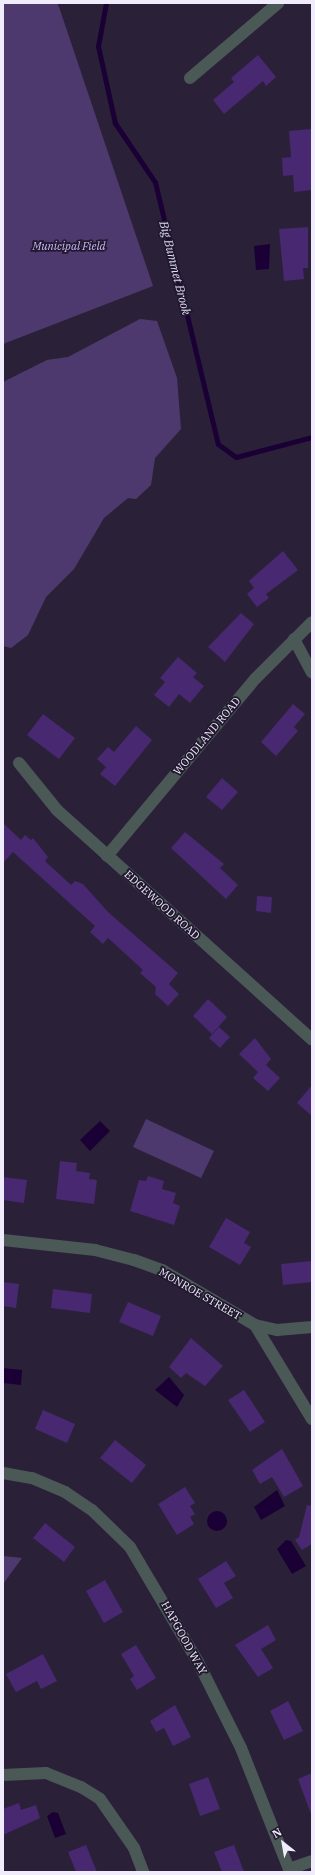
<!DOCTYPE html>
<html>
<head>
<meta charset="utf-8">
<style>
	body { margin:0 }
	#map { position:relative; width:315px; height:1875px; overflow:hidden; background:#2a2139; font-family:"IBM Plex Serif",serif }
	div>[style] { position:absolute }
	.green>* { inset:0; background:#4e396f }
	.water>* { inset:0; background:#1a0035 }
	.round { border-radius:50% }
	.stream>* { height:5px; margin:-2.5px; padding:0 2.5px; transform-origin:2.5px; border-radius:2.5px; background:#1a0035 }
	.building>* { inset:0; background:#472871 }
	.minor>* { height:12px; margin:-6px; padding:0 6px; transform-origin:6px; border-radius:6px; background:#4a5956 }
	span { translate:-50% -50%; white-space:nowrap; text-align:center; line-height:1.15; -webkit-text-stroke:3.5px #20182e; paint-order:stroke }
	.park-label { font-size:11px; color:#cdb7f7; font-style:italic }
	.street-label { font-size:11px; color:#f1ecfc }
	.water-label { font-size:12px; color:#e0d9ef; font-style:italic }
	.frame { position:absolute; inset:0; border:4px solid #f1ecfc; pointer-events:none }
	.north { position:absolute; left:263px; top:1823px; width:40px; height:40px; -webkit-text-stroke:3px #20182e; paint-order:stroke; rotate:329deg; font-size:11px; font-weight:700; line-height:16px; text-align:center; color:#f1ecfc }
	.north::after { content:''; display:block; margin:auto; width:14px; height:18px; background:#f1ecfc; clip-path:polygon(50% 0,100% 100%,50% 72%,0 100%) }
</style>
</head>
<body>
<div id="map">
	<div class="green">
		<i style="clip-path:polygon(3px 3px,57px 3px,59px 7px,153px 286px,3px 344px)"></i>
		<i style="clip-path:polygon(140px 319px,157px 321px,177px 378px,181px 429px,155px 458px,151px 485px,136px 499px,128px 498px,104px 518px,74px 569px,46px 597px,28px 635px,11px 648px,3px 646px,3px 382px,47px 360px,68px 357px)"></i>
		<i style="clip-path:polygon(146px 1119px,214px 1151px,201px 1178px,133px 1147px)"></i>
		<i style="clip-path:polygon(3px 1556px,22px 1558px,3px 1584px)"></i>
	</div>
	<div class="water">
		<i style="clip-path:polygon(270px 244px,269px 269px,256px 270px,254px 246px)"></i>
		<i style="clip-path:polygon(100px 1121px,110px 1131px,90px 1151px,80px 1140px)"></i>
		<i style="clip-path:polygon(3px 1368px,22px 1370px,21px 1385px,3px 1383px)"></i>
		<i style="clip-path:polygon(169px 1377px,184px 1395px,177px 1407px,155px 1390px)"></i>
		<i style="clip-path:polygon(277px 1490px,285px 1506px,261px 1520px,254px 1507px)"></i>
		<i class="round" style="left:207px;top:1511px;width:20px;height:20px"></i>
		<i style="clip-path:polygon(286px 1540px,291px 1541px,306px 1566px,292px 1574px,277px 1549px)"></i>
		<i style="clip-path:polygon(53px 1812px,58px 1813px,66px 1834px,55px 1838px,47px 1816px)"></i>
	</div>
	<div class="stream">
		<i style="left:106px;top:3px;width:44px;rotate:100.5deg"></i>
		<i style="left:98px;top:46px;width:79px;rotate:77.6deg"></i>
		<i style="left:115px;top:123px;width:71px;rotate:55.9deg"></i>
		<i style="left:155px;top:182px;width:269px;rotate:76.5deg"></i>
		<i style="left:218px;top:444px;width:22px;rotate:36deg"></i>
		<i style="left:236px;top:457px;width:79px;rotate:-14.7deg"></i>
	</div>
	<div class="building">
		<i style="clip-path:polygon(258px 55px,276px 77px,266px 86px,263px 81px,224px 114px,213px 100px,234px 82px,231px 78px)"></i>
		<i style="clip-path:polygon(312px 129px,312px 190px,294px 192px,293px 175px,283px 176px,282px 158px,291px 157px,289px 131px)"></i>
		<i style="clip-path:polygon(308px 227px,308px 268px,303px 268px,304px 279px,284px 281px,279px 229px)"></i>
		<i style="clip-path:polygon(283px 551px,298px 570px,266px 594px,269px 598px,257px 607px,247px 594px,254px 588px,249px 581px)"></i>
		<i style="clip-path:polygon(241px 613px,254px 624px,225px 662px,208px 647px)"></i>
		<i style="clip-path:polygon(178px 657px,197px 673px,193px 677px,204px 686px,190px 703px,179px 694px,169px 707px,154px 695px,165px 682px,160px 678px)"></i>
		<i style="clip-path:polygon(293px 704px,305px 714px,294px 727px,298px 731px,276px 756px,261px 742px)"></i>
		<i style="clip-path:polygon(43px 714px,75px 738px,59px 759px,27px 735px)"></i>
		<i style="clip-path:polygon(136px 726px,152px 740px,115px 786px,100px 774px,106px 767px,97px 759px,108px 747px,114px 752px)"></i>
		<i style="clip-path:polygon(222px 778px,238px 792px,222px 810px,206px 797px)"></i>
		<i style="clip-path:polygon(3px 823px,21px 840px,25px 835px,31px 840px,33px 838px,48px 857px,45px 861px,71px 885px,75px 881px,83px 884px,108px 912px,178px 973px,169px 984px,179px 994px,168px 1006px,155px 994px,156px 987px,140px 973px,143px 970px,108px 938px,103px 944px,90px 932px,95px 926px,13px 852px,3px 863px)"></i>
		<i style="clip-path:polygon(185px 832px,224px 864px,220px 868px,238px 885px,226px 899px,171px 848px)"></i>
		<i style="clip-path:polygon(257px 896px,272px 897px,271px 913px,256px 911px)"></i>
		<i style="clip-path:polygon(208px 999px,227px 1017px,212px 1034px,193px 1016px)"></i>
		<i style="clip-path:polygon(219px 1027px,230px 1037px,220px 1048px,209px 1038px)"></i>
		<i style="clip-path:polygon(255px 1038px,271px 1059px,266px 1065px,280px 1078px,268px 1091px,253px 1078px,258px 1072px,239px 1054px)"></i>
		<i style="clip-path:polygon(312px 1085px,312px 1116px,297px 1103px)"></i>
		<i style="clip-path:polygon(60px 1161px,77px 1163px,76px 1171px,90px 1173px,89px 1179px,97px 1180px,94px 1204px,56px 1199px)"></i>
		<i style="clip-path:polygon(148px 1176px,164px 1181px,162px 1189px,176px 1193px,173px 1203px,180px 1206px,174px 1225px,130px 1211px,139px 1180px,146px 1181px)"></i>
		<i style="clip-path:polygon(3px 1177px,27px 1180px,24px 1203px,3px 1200px)"></i>
		<i style="clip-path:polygon(226px 1218px,250px 1232px,244px 1243px,251px 1247px,240px 1265px,209px 1247px)"></i>
		<i style="clip-path:polygon(312px 1261px,312px 1282px,283px 1285px,281px 1264px)"></i>
		<i style="clip-path:polygon(3px 1282px,19px 1284px,16px 1308px,3px 1306px)"></i>
		<i style="clip-path:polygon(53px 1289px,92px 1294px,90px 1313px,51px 1308px)"></i>
		<i style="clip-path:polygon(128px 1302px,161px 1316px,153px 1336px,119px 1322px)"></i>
		<i style="clip-path:polygon(191px 1338px,223px 1366px,205px 1386px,186px 1373px,181px 1378px,169px 1367px)"></i>
		<i style="clip-path:polygon(244px 1390px,265px 1422px,250px 1432px,228px 1400px)"></i>
		<i style="clip-path:polygon(43px 1410px,75px 1424px,67px 1443px,35px 1429px)"></i>
		<i style="clip-path:polygon(115px 1440px,146px 1465px,132px 1483px,100px 1458px)"></i>
		<i style="clip-path:polygon(282px 1449px,303px 1486px,284px 1497px,272px 1477px,260px 1484px,252px 1470px)"></i>
		<i style="clip-path:polygon(185px 1487px,195px 1503px,190px 1506px,195px 1514px,190px 1517px,194px 1524px,177px 1535px,158px 1504px)"></i>
		<i style="clip-path:polygon(307px 1505px,312px 1506px,312px 1544px,302px 1550px,295px 1540px,299px 1537px)"></i>
		<i style="clip-path:polygon(45px 1523px,75px 1547px,64px 1562px,33px 1538px)"></i>
		<i style="clip-path:polygon(226px 1561px,236px 1576px,224px 1583px,233px 1598px,216px 1608px,198px 1579px)"></i>
		<i style="clip-path:polygon(105px 1580px,123px 1612px,104px 1623px,86px 1591px)"></i>
		<i style="clip-path:polygon(268px 1625px,276px 1640px,261px 1649px,273px 1668px,258px 1677px,235px 1645px)"></i>
		<i style="clip-path:polygon(136px 1645px,156px 1678px,137px 1690px,130px 1679px,134px 1676px,121px 1654px)"></i>
		<i style="clip-path:polygon(43px 1654px,57px 1681px,41px 1689px,37px 1681px,16px 1692px,6px 1674px)"></i>
		<i style="clip-path:polygon(288px 1701px,303px 1731px,284px 1740px,270px 1711px)"></i>
		<i style="clip-path:polygon(175px 1705px,191px 1737px,173px 1746px,164px 1728px,156px 1732px,150px 1721px)"></i>
		<i style="clip-path:polygon(312px 1773px,312px 1813px,311px 1814px,298px 1779px)"></i>
		<i style="clip-path:polygon(208px 1777px,220px 1809px,200px 1816px,189px 1784px)"></i>
		<i style="clip-path:polygon(19px 1803px,21px 1810px,36px 1805px,40px 1818px,3px 1835px,3px 1809px)"></i>
		<i style="clip-path:polygon(86px 1845px,97px 1872px,76px 1872px,68px 1852px)"></i>
		<i style="clip-path:polygon(234px 1845px,244px 1872px,222px 1872px,214px 1852px)"></i>
	</div>
	<div class="minor">
		<i style="left:190px;top:78px;width:116px;rotate:-40.4deg"></i>
		<i style="left:294px;top:639px;width:38px;rotate:62deg"></i>
		<i style="left:19px;top:763px;width:60px;rotate:51deg"></i>
		<i style="left:57px;top:810px;width:343px;rotate:42deg"></i>
		<i style="left:107px;top:856px;width:232px;rotate:-50.1deg"></i>
		<i style="left:256px;top:678px;width:79px;rotate:-45deg"></i>
		<i style="left:3px;top:1240px;width:93px;rotate:6.2deg"></i>
		<i style="left:95px;top:1250px;width:40px;rotate:14.4deg"></i>
		<i style="left:134px;top:1260px;width:30px;rotate:20deg"></i>
		<i style="left:162px;top:1270px;width:108px;rotate:30.6deg"></i>
		<i style="left:255px;top:1325px;width:23px;rotate:13deg"></i>
		<i style="left:277px;top:1330px;width:35px;rotate:-5deg"></i>
		<i style="left:255px;top:1325px;width:110px;rotate:58.8deg"></i>
		<i style="left:3px;top:1473px;width:29px;rotate:10deg"></i>
		<i style="left:32px;top:1478px;width:36px;rotate:23deg"></i>
		<i style="left:65px;top:1492px;width:32px;rotate:34deg"></i>
		<i style="left:92px;top:1510px;width:53px;rotate:44.2deg"></i>
		<i style="left:130px;top:1547px;width:134px;rotate:59.4deg"></i>
		<i style="left:198px;top:1662px;width:96px;rotate:63.4deg"></i>
		<i style="left:241px;top:1748px;width:133px;rotate:68.4deg"></i>
		<i style="left:3px;top:1775px;width:43px;rotate:-2.7deg"></i>
		<i style="left:46px;top:1773px;width:38px;rotate:22deg"></i>
		<i style="left:81px;top:1787px;width:22px;rotate:32deg"></i>
		<i style="left:100px;top:1799px;width:60px;rotate:55.2deg"></i>
		<i style="left:134px;top:1848px;width:26px;rotate:69deg"></i>
		<i style="left:289px;top:1869px;width:24px;rotate:-19deg"></i>
	</div>
	<div class="park-label">
		<span style="left:69px;top:246px">Municipal Field</span>
	</div>
	<div class="street-label">
		<span style="left:207px;top:736px;rotate:-50deg">WOODLAND ROAD</span>
		<span style="left:162px;top:905px;rotate:42deg">EDGEWOOD ROAD</span>
		<span style="left:200px;top:1294px;rotate:30deg">MONROE STREET</span>
		<span style="left:184px;top:1638px;rotate:61deg">HAPGOOD WAY</span>
	</div>
	<div class="water-label">
		<span style="left:175px;top:268px;rotate:76deg">Big Bummet Brook</span>
	</div>
	<div class="frame"></div>
	<div class="north">N</div>
</div>
</body>
</html>
